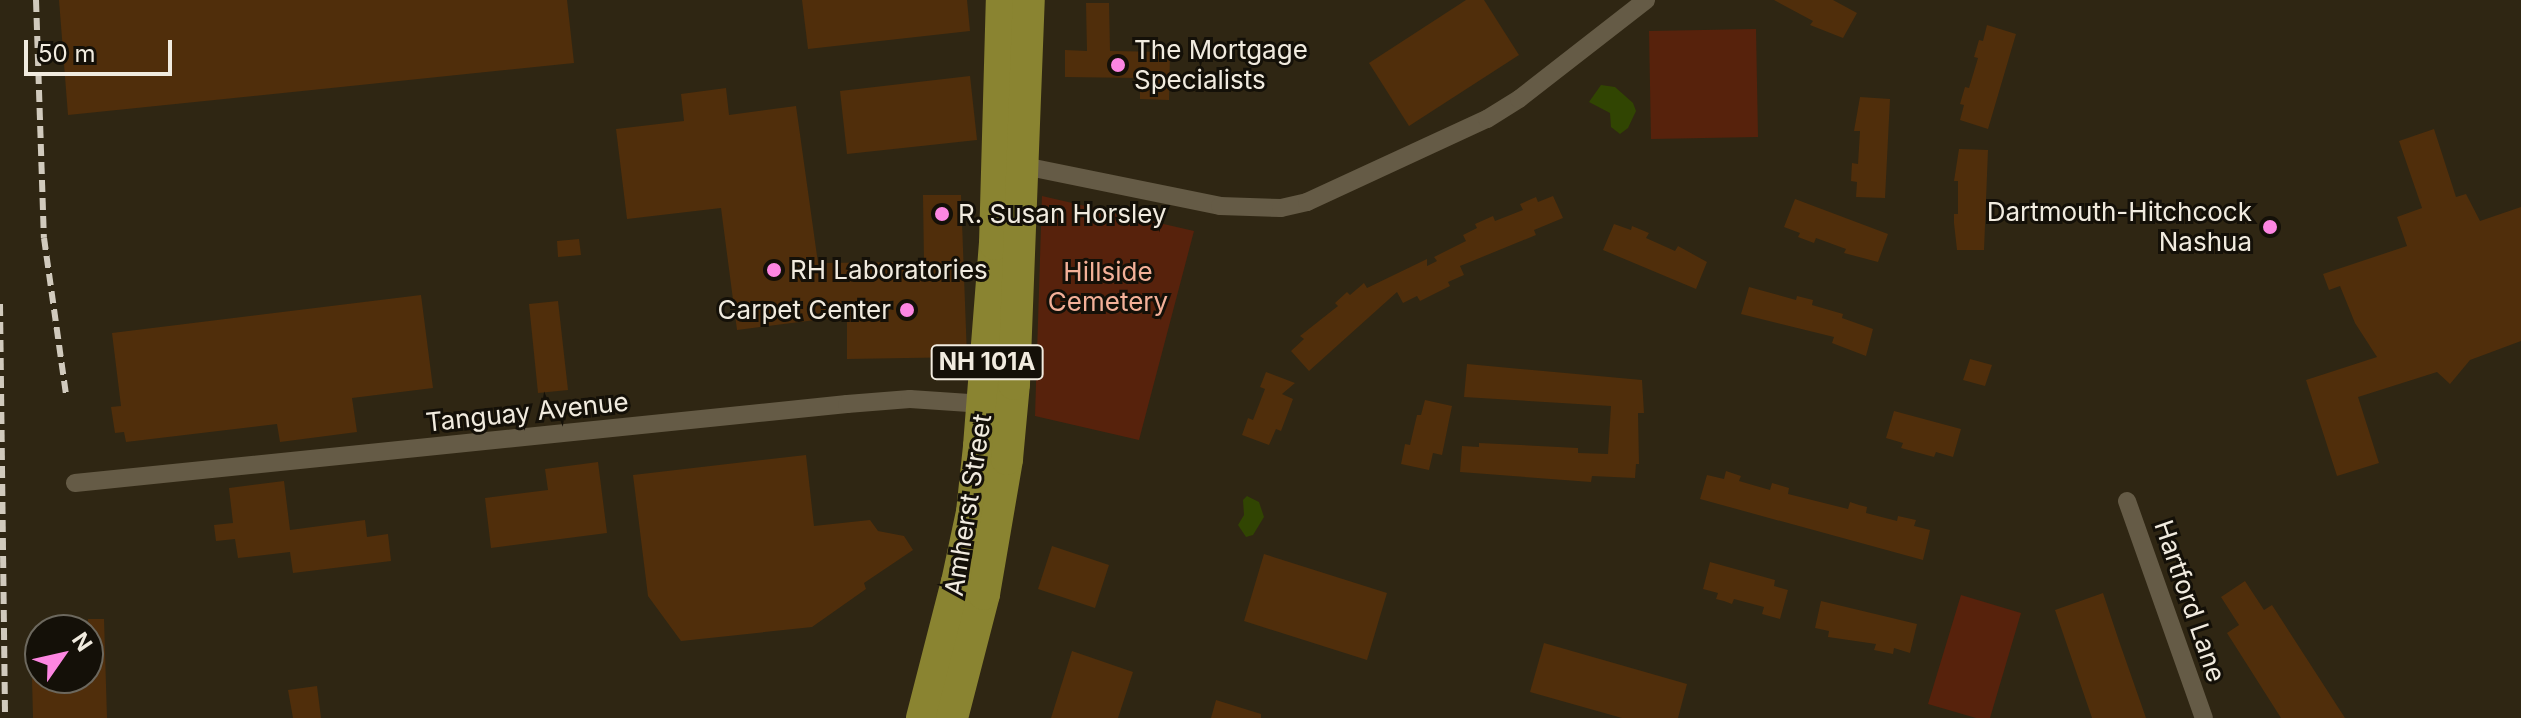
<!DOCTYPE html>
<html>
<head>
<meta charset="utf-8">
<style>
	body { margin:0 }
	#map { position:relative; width:2521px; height:718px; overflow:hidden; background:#2f2613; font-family:Inter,sans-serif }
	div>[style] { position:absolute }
	.green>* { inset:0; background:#57220c }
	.water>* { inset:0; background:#314502 }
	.building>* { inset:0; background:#502e0b }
	.street>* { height:18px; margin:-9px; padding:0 9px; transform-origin:9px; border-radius:9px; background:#655b46 }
	.highway>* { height:32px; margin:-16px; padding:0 16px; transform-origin:16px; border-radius:16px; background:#8a8431 }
	.rail>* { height:6px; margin-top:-3px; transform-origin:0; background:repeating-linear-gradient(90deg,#d1cabd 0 12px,transparent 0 18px) }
	.dots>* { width:22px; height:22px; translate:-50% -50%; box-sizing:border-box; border:4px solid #141008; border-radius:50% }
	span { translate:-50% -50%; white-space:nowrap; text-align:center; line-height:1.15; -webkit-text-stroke:6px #141008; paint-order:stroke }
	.shield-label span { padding:2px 6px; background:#141008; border:2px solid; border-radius:6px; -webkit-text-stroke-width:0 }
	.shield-label { font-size:24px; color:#f1ebdf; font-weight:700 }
	.poi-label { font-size:26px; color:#f1ebdf }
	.left { translate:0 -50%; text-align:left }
	.right { translate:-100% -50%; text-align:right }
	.park-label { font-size:26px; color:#f3b098 }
	.street-label { font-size:26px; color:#f1ebdf }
	.north { position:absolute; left:24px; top:614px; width:80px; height:80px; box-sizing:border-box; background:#141008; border:2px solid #6c685e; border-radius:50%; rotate:56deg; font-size:22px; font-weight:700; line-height:32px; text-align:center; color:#f1ebdf }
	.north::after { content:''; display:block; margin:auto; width:28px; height:36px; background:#fd86e2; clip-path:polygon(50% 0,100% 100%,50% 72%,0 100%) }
	.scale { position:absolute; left:24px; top:40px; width:148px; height:36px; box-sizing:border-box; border:4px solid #f1ebdf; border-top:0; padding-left:10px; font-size:24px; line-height:28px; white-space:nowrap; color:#f1ebdf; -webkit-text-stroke:6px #141008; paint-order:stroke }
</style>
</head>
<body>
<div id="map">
	<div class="green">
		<i style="clip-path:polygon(1756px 29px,1758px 137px,1651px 139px,1649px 31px)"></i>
		<i style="clip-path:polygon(1042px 196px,1194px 231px,1139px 440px,1035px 416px)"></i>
		<i style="clip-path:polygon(1961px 595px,2021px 613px,1990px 718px,1976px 718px,1928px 704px)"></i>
	</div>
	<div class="water">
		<i style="clip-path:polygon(1601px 85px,1615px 87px,1633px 103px,1636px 111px,1628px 128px,1620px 134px,1611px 127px,1610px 113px,1589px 102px)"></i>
		<i style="clip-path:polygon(1247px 496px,1259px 502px,1264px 517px,1253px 535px,1246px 537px,1238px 525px,1244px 515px,1243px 500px)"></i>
	</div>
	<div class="building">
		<i style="clip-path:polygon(59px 0,567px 0,574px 63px,68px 115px)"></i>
		<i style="clip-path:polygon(802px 0,967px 0,970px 31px,808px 49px)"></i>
		<i style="clip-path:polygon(1466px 0,1484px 0,1519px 55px,1409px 126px,1369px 63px)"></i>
		<i style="clip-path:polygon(1774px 0,1833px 0,1857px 13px,1843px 38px,1810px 25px,1813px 21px)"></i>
		<i style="clip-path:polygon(1086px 3px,1109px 3px,1110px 51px,1170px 52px,1169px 100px,1140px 99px,1140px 78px,1065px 77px,1065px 50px,1087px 51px)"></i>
		<i style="clip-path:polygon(1987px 25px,2016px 34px,1988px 129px,1960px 120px,1964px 105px,1960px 104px,1965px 87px,1969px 88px,1978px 58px,1974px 57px,1979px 40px,1983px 41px)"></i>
		<i style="clip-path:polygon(970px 76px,977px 140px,847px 154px,840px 91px)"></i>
		<i style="clip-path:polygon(726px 88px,729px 115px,796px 106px,818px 263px,924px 262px,923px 195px,961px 195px,967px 357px,847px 359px,847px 316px,737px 330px,721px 208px,627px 219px,616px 129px,684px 121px,681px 94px)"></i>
		<i style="clip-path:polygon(1860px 97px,1890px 99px,1885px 198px,1856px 197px,1857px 182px,1851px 181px,1852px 163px,1858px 164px,1860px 131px,1854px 131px)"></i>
		<i style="clip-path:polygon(2434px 129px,2456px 197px,2466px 194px,2480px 221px,2521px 207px,2521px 341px,2470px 360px,2450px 384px,2437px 372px,2358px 397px,2379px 463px,2337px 476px,2306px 380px,2377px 357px,2355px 323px,2340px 286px,2329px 290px,2323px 274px,2407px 246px,2397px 217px,2422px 208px,2399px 141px)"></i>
		<i style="clip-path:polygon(1959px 149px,1988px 150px,1984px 250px,1957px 250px,1954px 223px,1954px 214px,1958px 214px,1958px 181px,1954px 181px)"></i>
		<i style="clip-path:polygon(1553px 196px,1563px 218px,1534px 230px,1536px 235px,1460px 266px,1464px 275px,1448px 282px,1450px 286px,1420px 301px,1417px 296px,1403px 303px,1397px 292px,1309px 371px,1291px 351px,1304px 339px,1300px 336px,1338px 306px,1335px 303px,1347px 292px,1350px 295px,1364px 283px,1367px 288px,1427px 259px,1427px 266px,1437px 261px,1434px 257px,1466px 241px,1463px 235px,1477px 228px,1475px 224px,1493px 216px,1495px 221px,1523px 210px,1520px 204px,1536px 197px,1538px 202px)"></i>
		<i style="clip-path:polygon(1795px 199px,1888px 234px,1878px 262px,1844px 253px,1846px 249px,1816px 238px,1814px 243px,1798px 237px,1800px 233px,1784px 227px)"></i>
		<i style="clip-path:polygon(1614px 224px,1631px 230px,1632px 226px,1649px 233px,1646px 238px,1675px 251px,1678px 246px,1707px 262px,1696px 289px,1603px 250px)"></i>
		<i style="clip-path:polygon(579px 239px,581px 255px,558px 257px,557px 241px)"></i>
		<i style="clip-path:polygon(1749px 287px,1796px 300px,1797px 296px,1813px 300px,1812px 305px,1843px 314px,1842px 318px,1873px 329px,1866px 356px,1832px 343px,1834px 337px,1741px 314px)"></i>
		<i style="clip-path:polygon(421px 295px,433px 388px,352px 398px,357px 432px,280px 442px,277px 424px,126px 442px,124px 432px,115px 433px,111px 407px,121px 406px,112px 333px)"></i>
		<i style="clip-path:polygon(558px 301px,568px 390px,538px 393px,529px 304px)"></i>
		<i style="clip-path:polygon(1970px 359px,1992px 365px,1985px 386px,1963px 380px)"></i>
		<i style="clip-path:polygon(1467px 364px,1642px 380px,1644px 413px,1638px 413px,1639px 464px,1636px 464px,1635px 478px,1592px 476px,1591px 482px,1460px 472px,1462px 446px,1479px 447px,1479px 443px,1578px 448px,1578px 453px,1608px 454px,1611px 406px,1464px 397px)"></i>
		<i style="clip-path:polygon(1266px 372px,1295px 383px,1282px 394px,1293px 399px,1281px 431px,1276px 429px,1269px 445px,1242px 435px,1248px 418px,1253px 420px,1265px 389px,1260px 387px)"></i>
		<i style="clip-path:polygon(1425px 400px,1452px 406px,1442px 455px,1433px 453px,1429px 470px,1401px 464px,1405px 444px,1410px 445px,1417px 415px,1421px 415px)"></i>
		<i style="clip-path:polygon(1894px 411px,1961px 429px,1953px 457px,1936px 452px,1934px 457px,1901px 448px,1903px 443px,1886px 438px)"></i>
		<i style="clip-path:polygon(806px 455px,814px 526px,870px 520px,878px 531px,904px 536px,913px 550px,864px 583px,866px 589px,812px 627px,681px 641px,648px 596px,633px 475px)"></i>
		<i style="clip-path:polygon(598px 462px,607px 533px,491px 548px,485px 498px,548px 490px,545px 469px)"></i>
		<i style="clip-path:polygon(1726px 471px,1741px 476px,1739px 481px,1770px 490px,1772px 483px,1789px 488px,1788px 494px,1848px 509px,1850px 502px,1859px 505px,1867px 507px,1866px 513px,1897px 521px,1898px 516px,1916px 520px,1914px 526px,1930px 530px,1923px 560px,1700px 499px,1707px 475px,1724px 479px)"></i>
		<i style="clip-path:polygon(284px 481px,290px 530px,365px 520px,367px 537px,388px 534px,391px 561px,293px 573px,290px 552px,238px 558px,235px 539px,216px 541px,214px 525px,233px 523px,229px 488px)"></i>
		<i style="clip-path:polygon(1052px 546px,1109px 565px,1095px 608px,1038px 589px)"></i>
		<i style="clip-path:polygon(1264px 554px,1387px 593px,1367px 660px,1244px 621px)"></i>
		<i style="clip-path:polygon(1710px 562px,1775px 580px,1774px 586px,1788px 590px,1780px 619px,1762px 614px,1764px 607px,1734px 599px,1732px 604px,1724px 601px,1716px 599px,1718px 593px,1703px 589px)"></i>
		<i style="clip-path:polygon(2245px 581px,2264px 610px,2272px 605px,2345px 718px,2281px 718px,2227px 633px,2239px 625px,2221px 597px)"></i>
		<i style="clip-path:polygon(2103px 593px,2119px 641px,2146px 718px,2092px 718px,2055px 610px)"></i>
		<i style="clip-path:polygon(1821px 601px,1917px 624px,1910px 653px,1894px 648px,1893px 654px,1874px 650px,1876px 644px,1828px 637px,1829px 631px,1815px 628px)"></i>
		<i style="clip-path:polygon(88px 619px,104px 619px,107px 718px,33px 718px,32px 678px,88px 678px)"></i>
		<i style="clip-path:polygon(1544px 643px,1687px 684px,1678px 718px,1622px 718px,1530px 692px)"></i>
		<i style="clip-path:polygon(1072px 651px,1133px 672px,1118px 718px,1051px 718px)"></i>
		<i style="clip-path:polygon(317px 686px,321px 718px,293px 718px,288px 690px)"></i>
		<i style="clip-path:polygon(1216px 700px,1261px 714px,1261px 718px,1211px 718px)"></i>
	</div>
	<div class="street">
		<i style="left:1024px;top:166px;width:200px;rotate:11.5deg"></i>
		<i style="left:1220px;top:206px;width:61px;rotate:1.9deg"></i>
		<i style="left:1281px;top:208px;width:27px;rotate:-13deg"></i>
		<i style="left:1307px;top:202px;width:198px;rotate:-24.8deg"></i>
		<i style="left:1487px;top:119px;width:38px;rotate:-32deg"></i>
		<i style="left:1519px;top:99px;width:161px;rotate:-37.9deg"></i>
		<i style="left:75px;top:483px;width:776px;rotate:-5.84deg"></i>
		<i style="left:847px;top:404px;width:63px;rotate:-4.5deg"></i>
		<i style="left:910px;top:399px;width:74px;rotate:3.9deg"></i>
		<i style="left:2127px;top:501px;width:230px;rotate:70.5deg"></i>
	</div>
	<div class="highway">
		<i style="left:922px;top:718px;width:140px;rotate:-75.6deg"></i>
		<i style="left:957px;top:582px;width:72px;rotate:-77.9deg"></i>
		<i style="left:972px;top:512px;width:66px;rotate:-83.9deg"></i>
		<i style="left:979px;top:446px;width:203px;rotate:-85.5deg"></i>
		<i style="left:995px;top:244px;width:244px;rotate:-88.4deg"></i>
		<i style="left:952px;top:718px;width:128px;rotate:-75.5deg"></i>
		<i style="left:984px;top:594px;width:137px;rotate:-80.3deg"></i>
		<i style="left:1007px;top:459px;width:75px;rotate:-84.7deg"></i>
		<i style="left:1014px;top:384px;width:384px;rotate:-87.8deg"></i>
	</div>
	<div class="rail">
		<i style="left:36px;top:0;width:238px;rotate:88.1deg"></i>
		<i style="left:44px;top:238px;width:159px;rotate:82deg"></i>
		<i style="left:0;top:304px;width:414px;rotate:89.3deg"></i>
	</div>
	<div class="dots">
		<i style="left:1118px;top:65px;background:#fd86e2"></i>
		<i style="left:942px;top:214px;background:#fd86e2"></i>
		<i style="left:2270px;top:227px;background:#fd86e2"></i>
		<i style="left:774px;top:270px;background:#fd86e2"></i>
		<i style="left:907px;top:310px;background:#fd86e2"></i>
	</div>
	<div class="shield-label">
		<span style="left:987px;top:362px">NH 101A</span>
	</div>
	<div class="poi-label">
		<span class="left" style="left:1134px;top:65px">The Mortgage<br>Specialists</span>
		<span class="right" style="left:2252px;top:227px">Dartmouth-Hitchcock<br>Nashua</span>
		<span class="left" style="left:958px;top:214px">R. Susan Horsley</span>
		<span class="left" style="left:790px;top:270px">RH Laboratories</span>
		<span class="right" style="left:891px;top:310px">Carpet Center</span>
	</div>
	<div class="park-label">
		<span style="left:1108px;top:287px">Hillside<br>Cemetery</span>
	</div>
	<div class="street-label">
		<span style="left:527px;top:412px;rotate:-6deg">Tanguay Avenue</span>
		<span style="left:968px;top:505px;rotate:-81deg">Amherst Street</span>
		<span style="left:2190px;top:601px;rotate:71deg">Hartford Lane</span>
	</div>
	<div class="north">N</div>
	<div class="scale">50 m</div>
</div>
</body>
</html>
